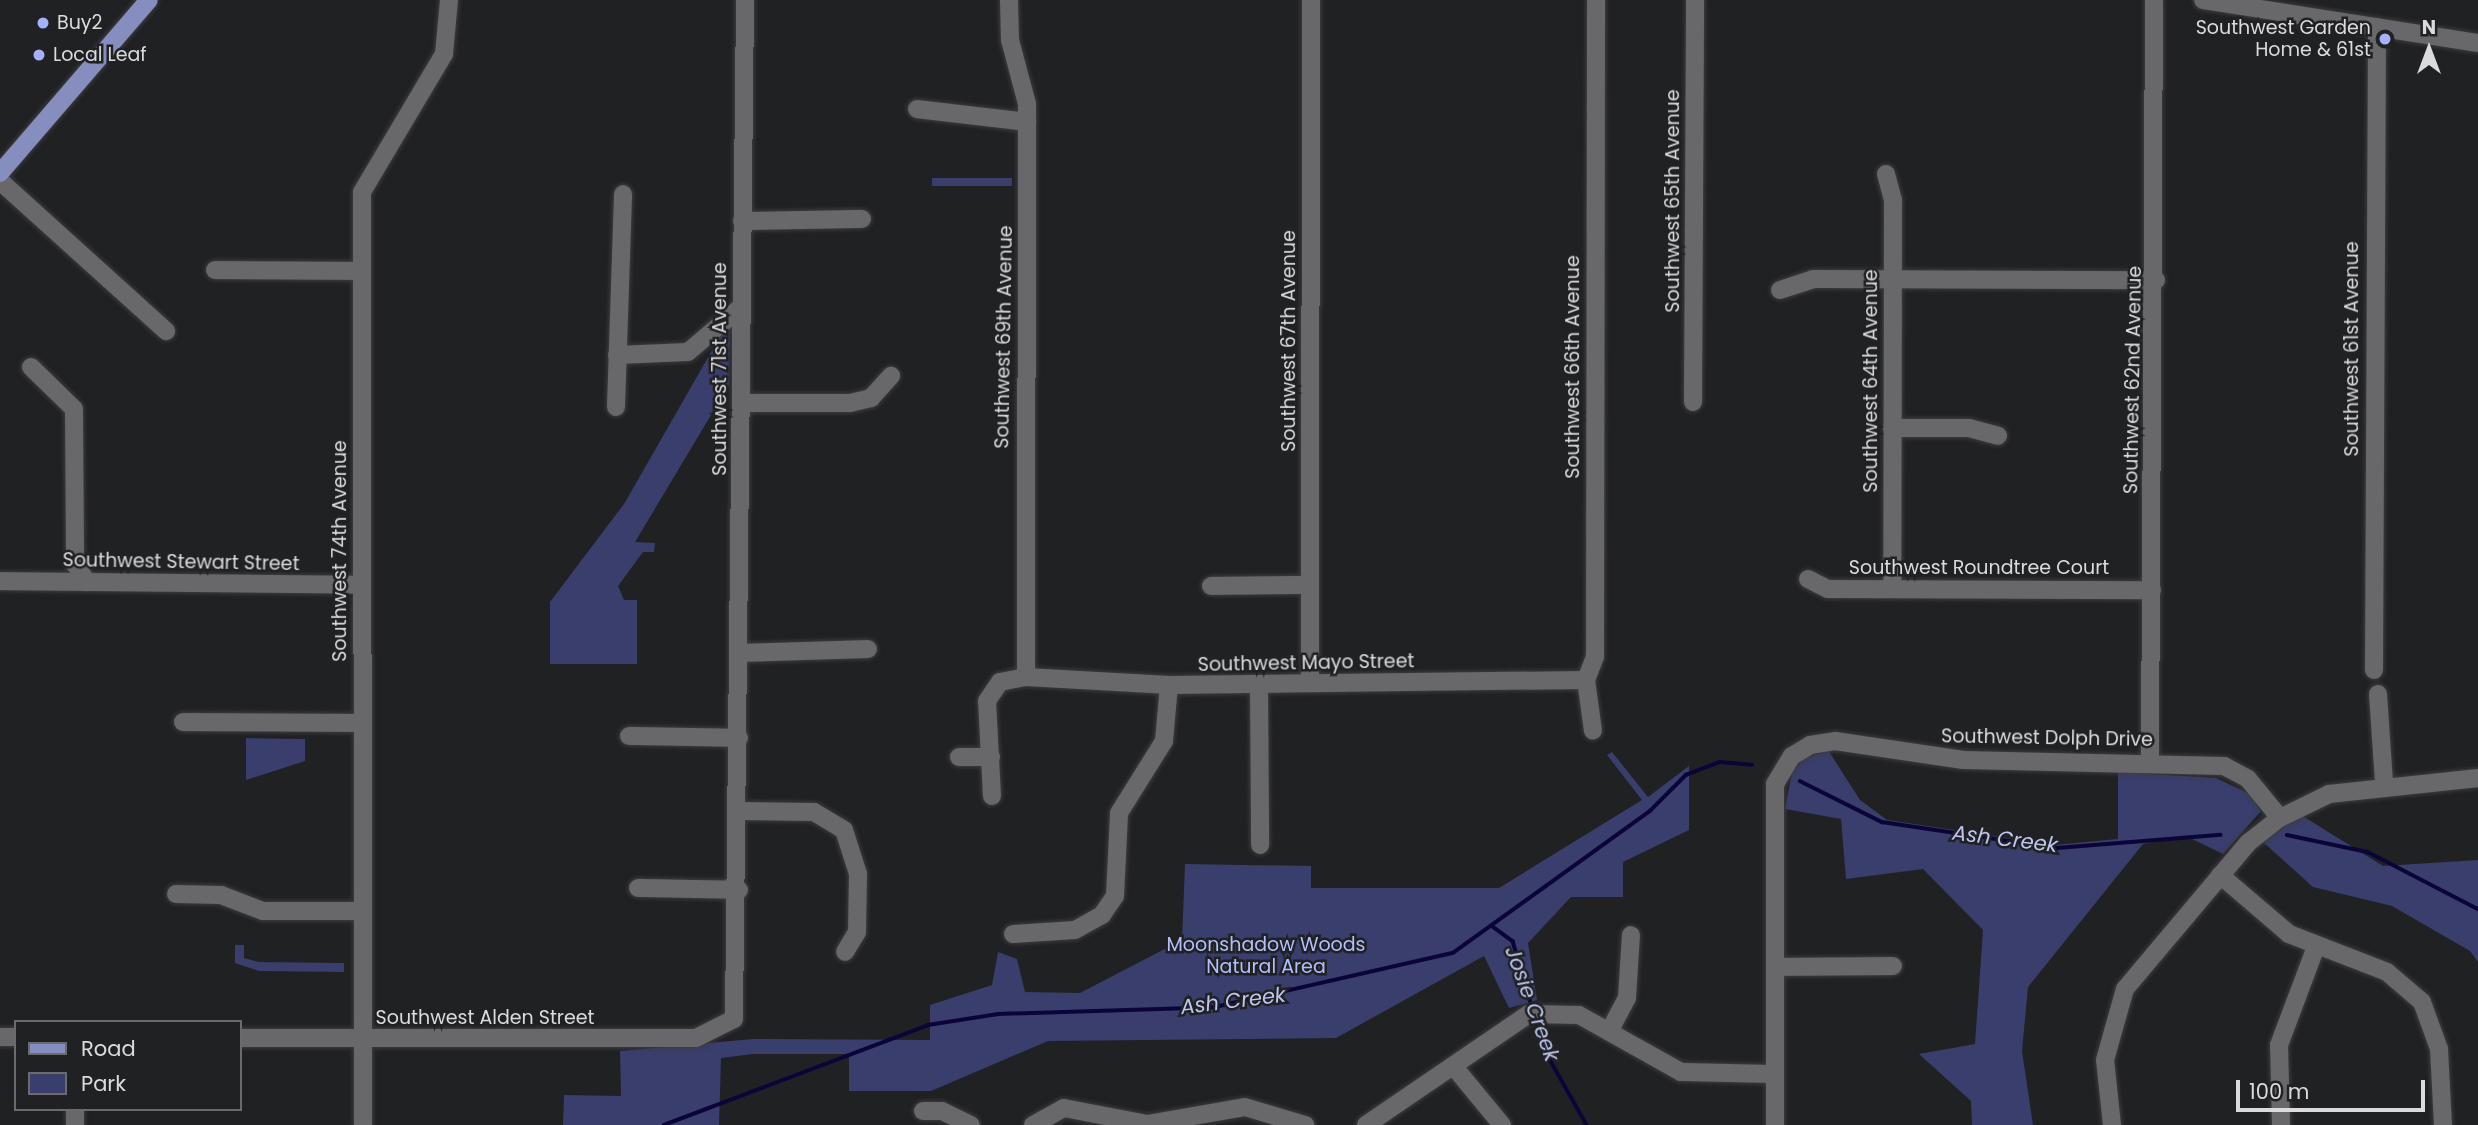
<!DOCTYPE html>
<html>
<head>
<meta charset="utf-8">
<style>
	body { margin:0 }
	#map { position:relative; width:2478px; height:1125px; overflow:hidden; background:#202123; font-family:Poppins,sans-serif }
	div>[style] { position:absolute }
	.green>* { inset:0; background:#393e6c }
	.stream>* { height:3.5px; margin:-1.75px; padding:0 1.75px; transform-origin:1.75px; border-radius:1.75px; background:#0b0439 }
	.roads { filter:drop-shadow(0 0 2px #3c3c3f) drop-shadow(0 0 2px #3c3c3f) }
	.minor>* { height:18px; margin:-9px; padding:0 9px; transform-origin:9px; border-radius:9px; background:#68686b }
	.major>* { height:18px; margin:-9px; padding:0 9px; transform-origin:9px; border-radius:9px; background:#868dbf }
	.dots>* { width:19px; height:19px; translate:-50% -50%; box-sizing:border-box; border:4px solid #202123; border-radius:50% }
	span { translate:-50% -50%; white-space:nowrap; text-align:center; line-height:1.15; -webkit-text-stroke:5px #202123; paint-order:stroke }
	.poi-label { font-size:19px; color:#dbdbdd }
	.left { translate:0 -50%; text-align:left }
	.right { translate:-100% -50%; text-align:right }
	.street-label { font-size:19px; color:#dbdbdd }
	.park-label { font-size:19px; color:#b3befd }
	.water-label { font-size:21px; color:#bec6f0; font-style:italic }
	.legend { position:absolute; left:14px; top:1020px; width:228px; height:91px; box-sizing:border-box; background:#202123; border:2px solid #6b6b6d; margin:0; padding:9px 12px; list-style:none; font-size:21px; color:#dbdbdd }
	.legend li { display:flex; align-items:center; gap:14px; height:35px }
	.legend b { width:35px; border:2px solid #6b6b6d }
	.north { position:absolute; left:2394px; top:14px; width:70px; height:70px; -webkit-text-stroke:5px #202123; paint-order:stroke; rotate:0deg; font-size:19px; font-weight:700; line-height:28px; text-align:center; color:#dbdbdd }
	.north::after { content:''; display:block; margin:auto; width:24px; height:32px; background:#dbdbdd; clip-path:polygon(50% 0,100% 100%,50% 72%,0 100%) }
	.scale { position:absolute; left:2236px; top:1080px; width:189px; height:32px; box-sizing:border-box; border:4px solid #dbdbdd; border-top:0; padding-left:9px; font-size:21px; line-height:24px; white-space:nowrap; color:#dbdbdd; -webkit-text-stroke:5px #202123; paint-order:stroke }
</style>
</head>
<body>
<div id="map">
	<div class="green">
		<i style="clip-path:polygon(932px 178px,1012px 178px,1012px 186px,932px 186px)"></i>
		<i style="clip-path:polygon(730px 319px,729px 385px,635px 542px,655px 543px,654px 552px,643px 552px,618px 586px,624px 600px,637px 600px,637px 664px,550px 664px,550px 602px,624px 504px)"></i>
		<i style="clip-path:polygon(246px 738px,305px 739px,305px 761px,246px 780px)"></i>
		<i style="clip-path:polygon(1828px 750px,1860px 800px,1887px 820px,2055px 845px,2118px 839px,2118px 772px,2216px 778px,2250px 794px,2261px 811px,2223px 854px,2186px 836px,2143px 844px,2028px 987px,2022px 1051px,2033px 1125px,1972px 1125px,1971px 1101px,1919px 1054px,1975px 1044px,1983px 930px,1923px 869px,1846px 879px,1841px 819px,1785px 809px,1792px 772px,1803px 759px)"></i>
		<i style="clip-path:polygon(1612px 752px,1648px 797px,1689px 766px,1689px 830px,1623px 862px,1623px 897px,1571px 897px,1528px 943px,1537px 1000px,1509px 1008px,1484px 956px,1336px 1038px,1048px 1041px,931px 1091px,849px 1091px,849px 1054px,753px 1054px,721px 1058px,719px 1125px,563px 1125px,564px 1095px,621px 1096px,620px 1051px,753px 1039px,930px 1040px,930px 1005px,992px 985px,998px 952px,1017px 959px,1025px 992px,1080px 993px,1182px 940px,1185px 864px,1311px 866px,1311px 888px,1499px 888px,1642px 800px,1607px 755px)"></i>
		<i style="clip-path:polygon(2301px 815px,2383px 866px,2478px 860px,2478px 962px,2470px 951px,2392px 906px,2313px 887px,2263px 842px)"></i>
		<i style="clip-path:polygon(235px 945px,244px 945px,244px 958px,259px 962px,344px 963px,344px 972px,259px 971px,235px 963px)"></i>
	</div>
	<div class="stream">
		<i style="left:1800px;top:781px;width:92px;rotate:26.6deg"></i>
		<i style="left:1882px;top:822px;width:177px;rotate:8.5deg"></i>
		<i style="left:2057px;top:848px;width:164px;rotate:-4.6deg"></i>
		<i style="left:2287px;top:835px;width:83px;rotate:11.9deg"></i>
		<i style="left:2368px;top:852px;width:124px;rotate:27.4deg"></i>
		<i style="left:1492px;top:926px;width:26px;rotate:36deg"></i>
		<i style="left:1513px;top:941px;width:72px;rotate:73.8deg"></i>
		<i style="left:1536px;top:1021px;width:27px;rotate:75deg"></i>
		<i style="left:1543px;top:1047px;width:90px;rotate:60.6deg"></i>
		<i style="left:664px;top:1125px;width:282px;rotate:-20.7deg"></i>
		<i style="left:928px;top:1025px;width:71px;rotate:-8.9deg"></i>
		<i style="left:998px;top:1014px;width:217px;rotate:-1.8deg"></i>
		<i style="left:1215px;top:1007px;width:244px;rotate:-12.8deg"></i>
		<i style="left:1453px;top:953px;width:243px;rotate:-35.8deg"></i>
		<i style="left:1650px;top:811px;width:51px;rotate:-45deg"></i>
		<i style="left:1686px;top:775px;width:36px;rotate:-21deg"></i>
		<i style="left:1720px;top:762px;width:32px;rotate:5deg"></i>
	</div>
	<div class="roads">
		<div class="minor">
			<i style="left:1009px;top:0;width:40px;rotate:88.6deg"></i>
			<i style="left:1010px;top:40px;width:66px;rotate:75.1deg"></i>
			<i style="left:1027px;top:104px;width:573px;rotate:90.1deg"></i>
			<i style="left:2203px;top:0;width:278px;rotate:8.9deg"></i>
			<i style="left:917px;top:109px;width:111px;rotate:6.7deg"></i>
			<i style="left:1886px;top:174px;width:27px;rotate:75deg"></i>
			<i style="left:1893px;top:200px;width:389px;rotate:90.1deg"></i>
			<i style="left:0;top:181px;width:224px;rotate:42.1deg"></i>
			<i style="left:742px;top:221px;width:120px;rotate:-1deg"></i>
			<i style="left:215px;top:270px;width:146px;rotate:0.4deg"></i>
			<i style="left:1780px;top:290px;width:35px;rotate:-18deg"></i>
			<i style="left:1813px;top:279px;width:343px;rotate:0.2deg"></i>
			<i style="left:617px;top:355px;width:71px;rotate:-2.4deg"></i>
			<i style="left:688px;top:352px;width:70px;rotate:-40.3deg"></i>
			<i style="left:31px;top:367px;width:60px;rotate:44.3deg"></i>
			<i style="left:74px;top:409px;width:155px;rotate:89.6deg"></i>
			<i style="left:75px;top:564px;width:22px;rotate:56deg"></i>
			<i style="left:1693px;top:402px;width:402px;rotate:-89.7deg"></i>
			<i style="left:741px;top:403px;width:109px"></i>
			<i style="left:850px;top:403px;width:22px;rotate:-13deg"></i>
			<i style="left:871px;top:398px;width:30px;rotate:-48deg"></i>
			<i style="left:616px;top:407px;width:213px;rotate:-88.1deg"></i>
			<i style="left:1892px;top:428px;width:77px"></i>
			<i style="left:1969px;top:428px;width:30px;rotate:15deg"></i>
			<i style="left:1808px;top:579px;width:22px;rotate:27deg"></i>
			<i style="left:1828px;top:589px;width:324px;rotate:0.2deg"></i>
			<i style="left:0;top:581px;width:361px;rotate:0.6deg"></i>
			<i style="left:1211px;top:586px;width:99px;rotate:-0.6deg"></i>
			<i style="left:741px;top:653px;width:127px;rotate:-1.8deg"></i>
			<i style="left:2374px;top:670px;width:643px;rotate:-89.73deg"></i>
			<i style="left:1586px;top:680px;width:25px;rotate:-69deg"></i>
			<i style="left:1595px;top:657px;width:657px;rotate:-89.91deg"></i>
			<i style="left:1586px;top:680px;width:51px;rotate:82.2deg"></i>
			<i style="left:1310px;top:682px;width:682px;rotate:-89.92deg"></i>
			<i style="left:1259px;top:684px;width:161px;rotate:89.6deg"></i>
			<i style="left:2378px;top:694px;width:89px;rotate:86.1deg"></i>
			<i style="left:183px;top:722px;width:179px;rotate:0.3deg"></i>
			<i style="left:629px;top:736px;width:110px;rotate:1deg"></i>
			<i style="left:959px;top:757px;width:32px"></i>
			<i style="left:2150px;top:761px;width:761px;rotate:-89.7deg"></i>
			<i style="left:992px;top:796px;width:95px;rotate:-93deg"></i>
			<i style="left:987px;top:701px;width:23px;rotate:-56deg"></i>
			<i style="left:1000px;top:682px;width:26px;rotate:-11deg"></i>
			<i style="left:1026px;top:677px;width:143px;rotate:3.2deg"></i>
			<i style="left:1169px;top:685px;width:417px;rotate:-0.7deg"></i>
			<i style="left:738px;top:811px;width:76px;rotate:0.8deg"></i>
			<i style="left:814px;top:812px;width:35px;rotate:31deg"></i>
			<i style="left:844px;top:830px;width:46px;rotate:72.3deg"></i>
			<i style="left:858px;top:874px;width:58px;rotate:91deg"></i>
			<i style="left:857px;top:932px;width:23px;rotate:121deg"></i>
			<i style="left:2220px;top:875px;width:91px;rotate:40.5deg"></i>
			<i style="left:2289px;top:934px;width:105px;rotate:21.2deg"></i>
			<i style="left:2387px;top:972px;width:46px;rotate:40.6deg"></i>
			<i style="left:2422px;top:1002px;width:50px;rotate:70.1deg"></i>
			<i style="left:2439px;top:1049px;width:76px;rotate:87deg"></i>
			<i style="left:638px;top:888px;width:101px;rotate:1.1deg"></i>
			<i style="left:176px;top:894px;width:45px;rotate:1.3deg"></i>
			<i style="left:221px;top:895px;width:45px;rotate:20.9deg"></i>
			<i style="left:263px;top:911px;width:97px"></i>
			<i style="left:1013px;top:934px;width:62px;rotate:-3.7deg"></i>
			<i style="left:1075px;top:930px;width:31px;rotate:-29deg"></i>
			<i style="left:1102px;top:915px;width:23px;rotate:-56deg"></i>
			<i style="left:1115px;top:896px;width:83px;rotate:-87.2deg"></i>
			<i style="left:1119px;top:813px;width:85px;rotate:-58deg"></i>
			<i style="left:1164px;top:741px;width:56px;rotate:-84.9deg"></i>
			<i style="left:1775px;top:967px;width:118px;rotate:-0.5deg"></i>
			<i style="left:1611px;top:1028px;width:34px;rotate:-62deg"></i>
			<i style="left:1627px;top:998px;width:63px;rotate:-86.4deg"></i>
			<i style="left:0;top:1037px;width:16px"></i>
			<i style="left:240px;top:1038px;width:456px"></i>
			<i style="left:696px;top:1038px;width:42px;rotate:-26.6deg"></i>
			<i style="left:734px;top:1019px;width:1019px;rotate:-89.38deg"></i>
			<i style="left:1455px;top:1068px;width:74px;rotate:50.5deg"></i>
			<i style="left:75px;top:1109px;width:16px;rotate:90deg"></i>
			<i style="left:923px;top:1111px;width:19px"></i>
			<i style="left:942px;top:1111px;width:32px;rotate:26deg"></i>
			<i style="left:363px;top:1125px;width:933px;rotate:-90.06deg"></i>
			<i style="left:362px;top:192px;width:161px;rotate:-59.3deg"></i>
			<i style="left:444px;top:54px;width:54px;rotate:-84.7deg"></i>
			<i style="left:1033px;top:1125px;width:35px;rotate:-29deg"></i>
			<i style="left:1064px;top:1108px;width:85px;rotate:10.9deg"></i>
			<i style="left:1147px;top:1124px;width:99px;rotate:-9.8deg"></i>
			<i style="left:1245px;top:1107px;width:63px;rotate:16.7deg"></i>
			<i style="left:1366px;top:1125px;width:197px;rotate:-34.3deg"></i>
			<i style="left:1529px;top:1014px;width:50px;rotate:1.1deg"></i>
			<i style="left:1579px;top:1015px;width:117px;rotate:29.2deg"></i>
			<i style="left:1681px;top:1072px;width:94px;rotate:1.2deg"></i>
			<i style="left:1775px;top:1125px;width:341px;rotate:-90deg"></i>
			<i style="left:1775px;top:784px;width:33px;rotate:-59deg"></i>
			<i style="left:1792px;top:756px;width:21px;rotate:-31deg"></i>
			<i style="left:1810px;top:745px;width:25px;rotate:-9deg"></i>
			<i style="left:1835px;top:741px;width:130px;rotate:8.4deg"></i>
			<i style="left:1964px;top:760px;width:260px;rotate:1.3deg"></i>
			<i style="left:2224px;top:766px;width:27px;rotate:28deg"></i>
			<i style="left:2248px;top:779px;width:50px;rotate:50.6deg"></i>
			<i style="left:2112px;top:1125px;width:65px;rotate:-96.1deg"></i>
			<i style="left:2105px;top:1060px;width:74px;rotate:-74.3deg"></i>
			<i style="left:2125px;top:989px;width:192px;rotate:-49.9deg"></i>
			<i style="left:2249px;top:842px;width:39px;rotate:-38deg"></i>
			<i style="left:2280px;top:818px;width:55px;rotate:-26.1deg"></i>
			<i style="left:2329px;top:794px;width:150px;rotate:-6.1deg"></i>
			<i style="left:2281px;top:1125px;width:80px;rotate:-91.4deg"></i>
			<i style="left:2279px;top:1045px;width:103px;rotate:-69.4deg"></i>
		</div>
		<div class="major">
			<i style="left:0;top:173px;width:228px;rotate:-49.3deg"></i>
		</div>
	</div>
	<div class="dots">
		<i style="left:43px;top:23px;background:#a5b1fc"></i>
		<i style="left:2385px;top:39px;background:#a5b1fc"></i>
		<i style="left:39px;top:55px;background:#a5b1fc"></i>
	</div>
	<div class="poi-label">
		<span class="left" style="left:57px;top:23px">Buy2</span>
		<span class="right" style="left:2371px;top:39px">Southwest Garden<br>Home &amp; 61st</span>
		<span class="left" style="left:53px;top:55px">Local Leaf</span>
	</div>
	<div class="street-label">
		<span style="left:1673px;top:201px;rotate:-90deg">Southwest 65th Avenue</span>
		<span style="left:1004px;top:337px;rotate:-89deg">Southwest 69th Avenue</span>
		<span style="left:1289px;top:341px;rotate:-90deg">Southwest 67th Avenue</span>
		<span style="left:2352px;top:349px;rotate:-90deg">Southwest 61st Avenue</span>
		<span style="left:1573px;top:367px;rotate:-90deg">Southwest 66th Avenue</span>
		<span style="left:720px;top:369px;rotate:-90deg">Southwest 71st Avenue</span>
		<span style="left:2133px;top:380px;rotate:-89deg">Southwest 62nd Avenue</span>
		<span style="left:1871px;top:381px;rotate:-90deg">Southwest 64th Avenue</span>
		<span style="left:340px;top:551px;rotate:-90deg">Southwest 74th Avenue</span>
		<span style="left:181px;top:562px;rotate:1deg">Southwest Stewart Street</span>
		<span style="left:1979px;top:568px">Southwest Roundtree Court</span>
		<span style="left:1306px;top:663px;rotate:-1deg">Southwest Mayo Street</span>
		<span style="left:2047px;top:738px;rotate:1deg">Southwest Dolph Drive</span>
		<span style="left:485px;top:1018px">Southwest Alden Street</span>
	</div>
	<div class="park-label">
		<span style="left:1266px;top:956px">Moonshadow Woods<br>Natural Area</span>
	</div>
	<div class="water-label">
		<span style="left:2005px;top:839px;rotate:7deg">Ash Creek</span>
		<span style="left:1233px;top:1001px;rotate:-7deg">Ash Creek</span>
		<span style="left:1532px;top:1004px;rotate:70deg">Josie Creek</span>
	</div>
	<ul class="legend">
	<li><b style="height:9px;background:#868dbf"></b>Road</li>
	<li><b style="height:19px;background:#393e6c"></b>Park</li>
	</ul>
	<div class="north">N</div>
	<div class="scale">100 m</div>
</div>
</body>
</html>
